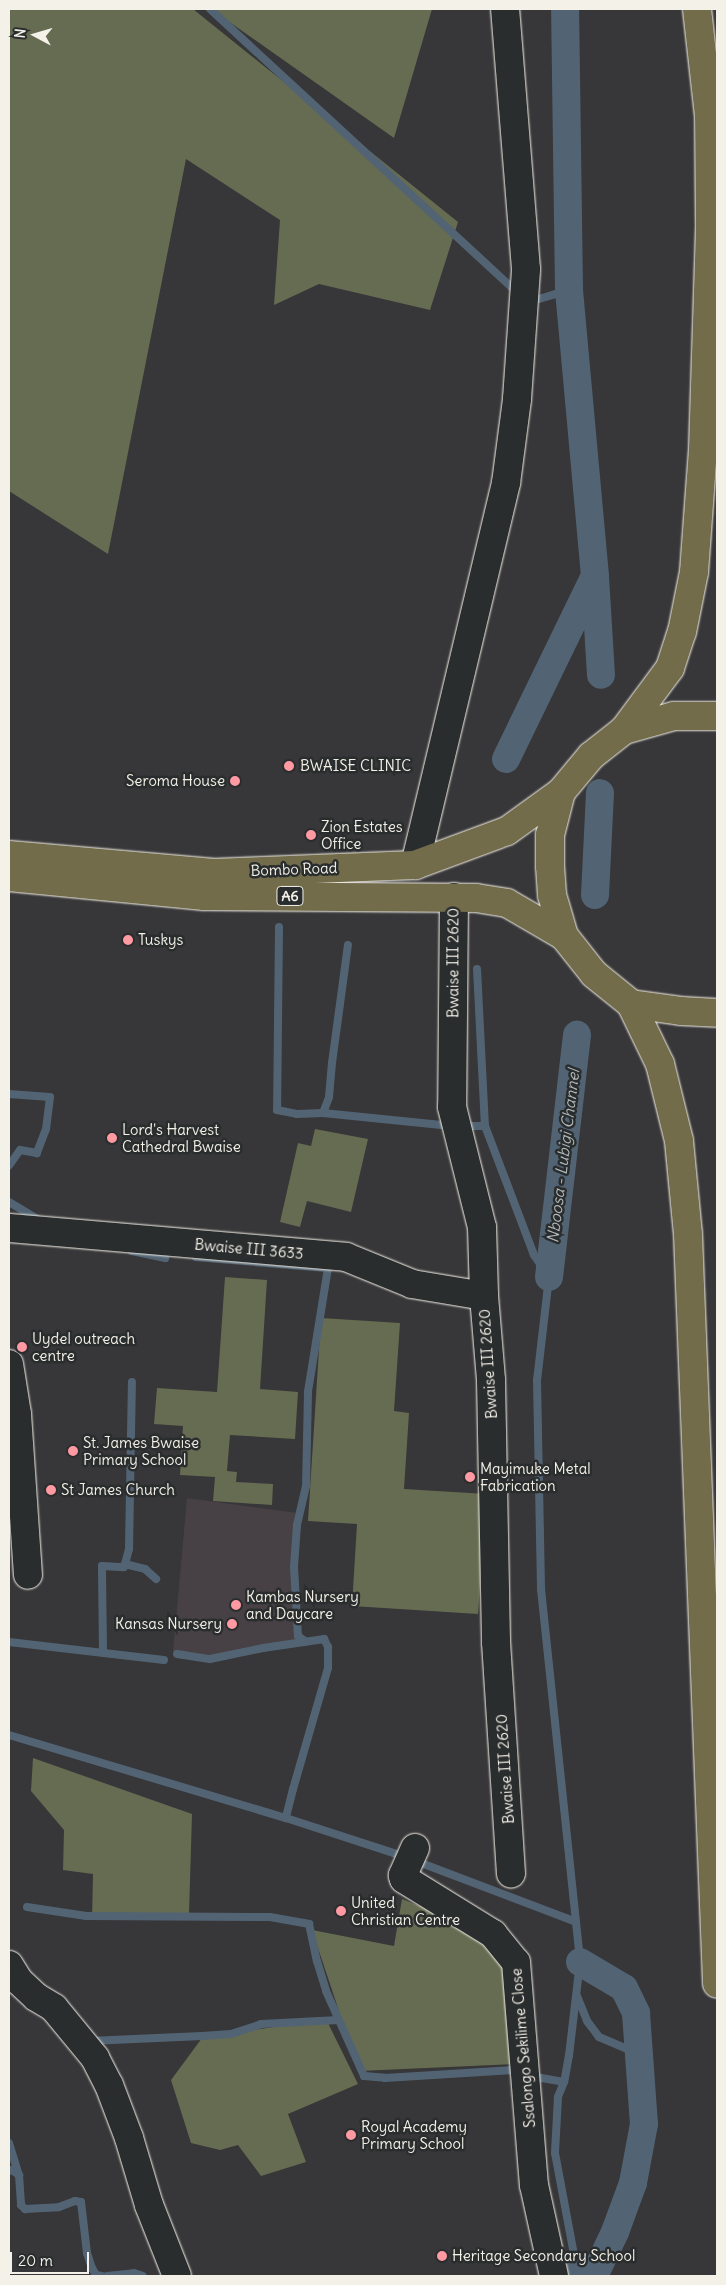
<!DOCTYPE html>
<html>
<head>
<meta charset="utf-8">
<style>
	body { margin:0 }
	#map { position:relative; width:726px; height:2285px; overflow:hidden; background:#373638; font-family:Delius,sans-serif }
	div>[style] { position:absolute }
	.built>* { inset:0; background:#474145 }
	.green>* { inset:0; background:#666c52 }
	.water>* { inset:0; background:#526474 }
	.stream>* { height:8px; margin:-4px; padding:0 4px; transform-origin:4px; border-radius:4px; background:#526474 }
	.canal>* { height:28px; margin:-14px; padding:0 14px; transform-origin:14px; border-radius:14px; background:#526474 }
	.roads { filter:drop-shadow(0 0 1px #f4f1e8) drop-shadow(0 0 1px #f4f1e8) }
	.street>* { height:28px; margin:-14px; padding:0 14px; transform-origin:14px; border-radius:14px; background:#2a2d2e }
	.primary>* { height:28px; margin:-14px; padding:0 14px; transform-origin:14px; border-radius:14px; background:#726c4b }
	.highway>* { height:28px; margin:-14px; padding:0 14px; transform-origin:14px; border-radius:14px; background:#726c4b }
	.dots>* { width:14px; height:14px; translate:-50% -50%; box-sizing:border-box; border:2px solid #2a2d2e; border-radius:50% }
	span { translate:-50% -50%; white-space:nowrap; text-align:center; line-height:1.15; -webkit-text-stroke:5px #2a2d2e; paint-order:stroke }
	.shield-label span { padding:1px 4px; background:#2a2d2e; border:1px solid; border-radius:4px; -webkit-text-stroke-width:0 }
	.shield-label { font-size:14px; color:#f4f1e8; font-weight:700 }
	.poi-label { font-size:15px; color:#f4f1e8 }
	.left { translate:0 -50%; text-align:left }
	.right { translate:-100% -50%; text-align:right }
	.street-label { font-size:15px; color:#f4f1e8 }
	.water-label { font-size:16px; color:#b3b9ba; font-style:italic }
	.frame { position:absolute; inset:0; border:10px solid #f4f1e8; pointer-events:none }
	.north { position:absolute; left:10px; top:10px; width:50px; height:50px; -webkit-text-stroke:4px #2a2d2e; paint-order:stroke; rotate:276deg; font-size:14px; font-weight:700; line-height:20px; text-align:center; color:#f4f1e8 }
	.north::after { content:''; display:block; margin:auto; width:18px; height:22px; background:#f4f1e8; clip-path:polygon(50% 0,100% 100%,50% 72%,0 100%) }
	.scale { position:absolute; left:10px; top:2252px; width:79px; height:22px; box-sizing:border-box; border:2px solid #f4f1e8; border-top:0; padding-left:6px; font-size:15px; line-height:18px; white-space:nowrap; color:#f4f1e8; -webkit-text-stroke:4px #2a2d2e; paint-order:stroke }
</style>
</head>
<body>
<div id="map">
	<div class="built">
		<i style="clip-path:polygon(187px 1498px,297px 1513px,292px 1571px,296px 1640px,209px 1656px,173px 1652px)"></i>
	</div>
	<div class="green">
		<i style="clip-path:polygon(9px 9px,193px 9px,458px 222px,430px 310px,319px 284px,274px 305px,280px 220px,186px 159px,108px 554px,9px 491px)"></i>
		<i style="clip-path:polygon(211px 9px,432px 9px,394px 138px)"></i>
		<i style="clip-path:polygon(315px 1129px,368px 1139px,351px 1212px,307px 1201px,300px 1227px,280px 1222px,298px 1143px,311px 1146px)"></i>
		<i style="clip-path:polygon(225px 1277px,267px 1280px,260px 1389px,298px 1392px,295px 1439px,230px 1435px,227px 1471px,237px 1472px,236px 1482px,273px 1484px,272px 1505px,213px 1501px,215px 1477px,180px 1475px,183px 1426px,154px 1424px,157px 1388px,217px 1392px)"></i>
		<i style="clip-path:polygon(321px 1318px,400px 1323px,394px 1411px,409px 1413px,404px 1489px,486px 1494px,478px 1614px,352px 1606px,357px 1524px,308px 1521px)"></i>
		<i style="clip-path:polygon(33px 1758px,192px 1814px,189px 1914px,92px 1919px,93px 1874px,63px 1870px,64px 1830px,31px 1791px)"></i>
		<i style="clip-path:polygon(402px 1899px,492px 1935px,510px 1965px,513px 2064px,359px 2071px,312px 1930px,394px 1946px)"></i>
		<i style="clip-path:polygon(326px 2019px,358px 2084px,288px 2114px,306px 2162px,261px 2176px,238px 2145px,220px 2150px,191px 2143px,171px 2080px,202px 2038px)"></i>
	</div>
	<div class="water">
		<i style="clip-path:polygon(598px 2241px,612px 2260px,605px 2276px,568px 2276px,566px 2259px,583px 2251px,587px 2262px,591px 2261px)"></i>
	</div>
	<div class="stream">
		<i style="left:210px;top:9px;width:420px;rotate:42.7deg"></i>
		<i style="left:529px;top:302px;width:42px;rotate:-16.7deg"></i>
		<i style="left:279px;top:927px;width:183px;rotate:90.6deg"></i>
		<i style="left:277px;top:1110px;width:20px;rotate:11deg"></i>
		<i style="left:297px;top:1114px;width:26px;rotate:-2deg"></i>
		<i style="left:323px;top:1113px;width:119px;rotate:5.8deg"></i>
		<i style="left:477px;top:969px;width:157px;rotate:87.1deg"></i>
		<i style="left:485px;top:1126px;width:138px;rotate:69.2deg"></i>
		<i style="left:534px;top:1255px;width:27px;rotate:56deg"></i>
		<i style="left:549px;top:1277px;width:104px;rotate:96.6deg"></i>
		<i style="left:537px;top:1380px;width:209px;rotate:88.9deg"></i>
		<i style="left:541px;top:1589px;width:375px;rotate:84deg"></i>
		<i style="left:580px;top:1962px;width:94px;rotate:96.7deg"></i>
		<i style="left:569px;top:2055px;width:27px;rotate:100deg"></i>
		<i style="left:564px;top:2082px;width:16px;rotate:112deg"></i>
		<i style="left:558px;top:2097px;width:56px;rotate:93.1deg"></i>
		<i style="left:555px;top:2153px;width:125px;rotate:79.4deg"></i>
		<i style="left:9px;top:1094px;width:41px;rotate:4.2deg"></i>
		<i style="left:50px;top:1097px;width:32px;rotate:97deg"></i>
		<i style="left:46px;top:1129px;width:26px;rotate:111deg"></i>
		<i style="left:37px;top:1153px;width:17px;rotate:-170deg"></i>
		<i style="left:20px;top:1150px;width:19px;rotate:125deg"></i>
		<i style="left:323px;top:1113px;width:17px;rotate:-69deg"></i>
		<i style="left:329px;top:1097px;width:34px;rotate:-85deg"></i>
		<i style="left:332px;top:1063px;width:119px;rotate:-82.3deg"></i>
		<i style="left:464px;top:1126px;width:21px"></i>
		<i style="left:9px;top:1202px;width:35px;rotate:31deg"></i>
		<i style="left:132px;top:1251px;width:34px;rotate:12deg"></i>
		<i style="left:196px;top:1257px;width:132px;rotate:4.8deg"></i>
		<i style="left:328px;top:1268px;width:126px;rotate:99.2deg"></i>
		<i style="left:308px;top:1392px;width:94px;rotate:91.2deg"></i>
		<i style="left:306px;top:1486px;width:40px;rotate:103deg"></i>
		<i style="left:297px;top:1525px;width:42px;rotate:94.1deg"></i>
		<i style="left:294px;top:1567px;width:69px;rotate:86.7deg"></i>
		<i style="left:298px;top:1636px;width:9px;rotate:36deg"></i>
		<i style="left:125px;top:1564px;width:16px;rotate:-75deg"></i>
		<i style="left:129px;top:1549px;width:167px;rotate:-89deg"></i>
		<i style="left:9px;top:1642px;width:156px;rotate:6.6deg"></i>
		<i style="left:103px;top:1652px;width:86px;rotate:-90.7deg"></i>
		<i style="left:102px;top:1566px;width:22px;rotate:3deg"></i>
		<i style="left:124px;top:1567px;width:3px;rotate:-72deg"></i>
		<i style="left:125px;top:1564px;width:21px;rotate:14deg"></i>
		<i style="left:145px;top:1569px;width:15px;rotate:42deg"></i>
		<i style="left:177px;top:1654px;width:33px;rotate:9deg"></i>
		<i style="left:210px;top:1659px;width:54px;rotate:-11.7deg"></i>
		<i style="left:263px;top:1648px;width:62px;rotate:-8.4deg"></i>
		<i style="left:324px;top:1639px;width:9px;rotate:63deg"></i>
		<i style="left:328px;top:1647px;width:21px;rotate:90deg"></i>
		<i style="left:328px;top:1668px;width:126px;rotate:106.1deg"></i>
		<i style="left:293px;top:1789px;width:30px;rotate:104deg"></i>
		<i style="left:9px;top:1735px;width:289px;rotate:16.7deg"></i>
		<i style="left:286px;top:1818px;width:120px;rotate:18deg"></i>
		<i style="left:400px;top:1855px;width:188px;rotate:20.8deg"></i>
		<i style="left:27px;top:1907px;width:60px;rotate:8.7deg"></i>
		<i style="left:86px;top:1916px;width:184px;rotate:0.3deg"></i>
		<i style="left:270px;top:1917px;width:40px;rotate:10deg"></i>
		<i style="left:309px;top:1924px;width:38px;rotate:78deg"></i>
		<i style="left:317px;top:1961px;width:31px;rotate:73deg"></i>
		<i style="left:326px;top:1991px;width:93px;rotate:65.9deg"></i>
		<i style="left:364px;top:2076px;width:21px;rotate:5deg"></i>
		<i style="left:385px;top:2078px;width:127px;rotate:-3.6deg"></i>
		<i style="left:577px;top:1996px;width:27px;rotate:68deg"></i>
		<i style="left:587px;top:2021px;width:20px;rotate:53deg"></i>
		<i style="left:599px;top:2037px;width:43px;rotate:23deg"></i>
		<i style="left:90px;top:2041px;width:112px;rotate:-2.6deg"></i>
		<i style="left:202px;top:2036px;width:29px;rotate:-4deg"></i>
		<i style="left:231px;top:2034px;width:32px;rotate:-18deg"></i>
		<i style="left:261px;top:2024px;width:78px;rotate:-2.9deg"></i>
		<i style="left:536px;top:2077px;width:28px;rotate:10deg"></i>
		<i style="left:9px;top:2143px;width:34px;rotate:73deg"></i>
		<i style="left:9px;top:2171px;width:3px;rotate:-18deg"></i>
		<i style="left:12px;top:2170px;width:9px;rotate:36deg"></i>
		<i style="left:19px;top:2175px;width:30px;rotate:86deg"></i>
		<i style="left:21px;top:2205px;width:6px;rotate:45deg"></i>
		<i style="left:25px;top:2209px;width:34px;rotate:-3deg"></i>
		<i style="left:59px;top:2207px;width:17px;rotate:-21deg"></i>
		<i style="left:75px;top:2201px;width:6px;rotate:9deg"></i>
		<i style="left:81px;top:2202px;width:51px;rotate:83.3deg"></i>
		<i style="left:87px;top:2253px;width:16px;rotate:72deg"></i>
		<i style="left:92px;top:2268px;width:8px;rotate:60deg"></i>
		<i style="left:96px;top:2275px;width:6px;rotate:9deg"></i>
		<i style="left:107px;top:2276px;width:27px;rotate:-6deg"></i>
		<i style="left:134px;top:2273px;width:9px;rotate:18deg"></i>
	</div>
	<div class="canal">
		<i style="left:595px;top:577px;width:98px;rotate:86.5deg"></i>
		<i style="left:506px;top:759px;width:203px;rotate:-64.1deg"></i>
		<i style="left:595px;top:576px;width:287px;rotate:-95.2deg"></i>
		<i style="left:569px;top:290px;width:281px;rotate:-90.8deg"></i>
		<i style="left:595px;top:895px;width:102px;rotate:-87.2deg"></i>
		<i style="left:549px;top:1277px;width:244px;rotate:-83.4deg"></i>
		<i style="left:580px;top:1962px;width:51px;rotate:30.6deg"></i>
		<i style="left:624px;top:1988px;width:28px;rotate:64deg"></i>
		<i style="left:636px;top:2013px;width:111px;rotate:85.9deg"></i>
		<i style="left:644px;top:2124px;width:60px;rotate:100.6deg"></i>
		<i style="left:633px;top:2183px;width:52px;rotate:110.2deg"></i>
		<i style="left:615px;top:2232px;width:49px;rotate:115.5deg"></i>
	</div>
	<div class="roads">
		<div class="street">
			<i style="left:415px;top:865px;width:393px;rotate:-76.6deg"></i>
			<i style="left:506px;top:483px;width:85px;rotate:-82.5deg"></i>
			<i style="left:517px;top:399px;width:130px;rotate:-86deg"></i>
			<i style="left:526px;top:269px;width:261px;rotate:-94.6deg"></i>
			<i style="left:454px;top:897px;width:210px;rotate:90.5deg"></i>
			<i style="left:452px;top:1107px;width:124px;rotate:76deg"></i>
			<i style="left:482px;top:1227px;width:69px;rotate:88.3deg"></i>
			<i style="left:484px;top:1296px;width:84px;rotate:85.2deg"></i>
			<i style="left:491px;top:1380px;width:262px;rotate:88.9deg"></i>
			<i style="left:496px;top:1642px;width:232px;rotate:86.3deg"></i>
			<i style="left:9px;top:1228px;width:338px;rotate:4.9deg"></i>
			<i style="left:346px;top:1257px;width:71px;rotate:22.2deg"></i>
			<i style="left:412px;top:1284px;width:73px;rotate:9.5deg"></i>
			<i style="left:9px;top:1364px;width:51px;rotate:80.9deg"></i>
			<i style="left:17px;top:1414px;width:161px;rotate:86.1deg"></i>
			<i style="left:415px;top:1848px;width:30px;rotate:114deg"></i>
			<i style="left:403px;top:1875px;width:4px;rotate:76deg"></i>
			<i style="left:404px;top:1879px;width:105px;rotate:31.7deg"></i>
			<i style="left:493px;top:1934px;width:36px;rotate:51deg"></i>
			<i style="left:516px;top:1962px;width:224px;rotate:85.4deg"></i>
			<i style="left:534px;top:2185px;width:93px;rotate:77.6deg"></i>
			<i style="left:9px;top:1965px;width:19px;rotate:58deg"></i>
			<i style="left:19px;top:1981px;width:23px;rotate:43deg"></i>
			<i style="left:36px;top:1997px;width:21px;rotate:31deg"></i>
			<i style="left:54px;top:2008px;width:65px;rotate:50.6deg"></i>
			<i style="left:95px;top:2058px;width:30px;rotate:63deg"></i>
			<i style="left:109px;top:2085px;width:57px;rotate:69.3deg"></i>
			<i style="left:129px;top:2138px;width:70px;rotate:73.4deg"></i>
			<i style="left:149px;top:2205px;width:76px;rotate:68.5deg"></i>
		</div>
		<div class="primary">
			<i style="left:717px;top:716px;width:43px;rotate:180deg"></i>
			<i style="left:674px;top:716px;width:52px;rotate:164.4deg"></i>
			<i style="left:624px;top:730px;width:42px;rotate:141.8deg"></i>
			<i style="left:591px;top:756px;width:47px;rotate:129.8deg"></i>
			<i style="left:561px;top:792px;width:44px;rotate:104.3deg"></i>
			<i style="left:550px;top:835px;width:31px;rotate:90deg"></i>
			<i style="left:550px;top:866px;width:29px;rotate:86deg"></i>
			<i style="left:552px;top:895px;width:43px;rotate:73.7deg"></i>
			<i style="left:564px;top:936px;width:48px;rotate:51.7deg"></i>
			<i style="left:594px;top:974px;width:48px;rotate:39deg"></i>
			<i style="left:631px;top:1004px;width:50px;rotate:8deg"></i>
			<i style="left:681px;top:1011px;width:36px;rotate:3deg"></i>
			<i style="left:9px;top:855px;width:206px;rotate:5deg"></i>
			<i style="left:214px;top:873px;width:201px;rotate:-2.3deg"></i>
			<i style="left:415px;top:865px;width:98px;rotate:-20.3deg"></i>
			<i style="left:507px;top:831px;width:67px;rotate:-35.8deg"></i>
			<i style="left:9px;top:877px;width:196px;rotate:5.6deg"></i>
			<i style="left:204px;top:896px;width:272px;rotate:0.4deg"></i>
			<i style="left:476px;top:898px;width:31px;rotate:9deg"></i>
			<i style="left:507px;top:903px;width:66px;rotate:30.1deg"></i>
		</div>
		<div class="highway">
			<i style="left:624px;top:730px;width:77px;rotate:-53.4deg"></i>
			<i style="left:670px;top:668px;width:38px;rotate:-72deg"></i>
			<i style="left:682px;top:632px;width:61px;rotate:-78.7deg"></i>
			<i style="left:694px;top:572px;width:122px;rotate:-85.8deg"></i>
			<i style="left:703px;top:450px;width:225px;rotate:-88.2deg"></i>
			<i style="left:710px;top:225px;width:109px;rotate:-90.5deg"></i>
			<i style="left:709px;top:116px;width:108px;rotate:-96.4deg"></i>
			<i style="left:631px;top:1004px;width:67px;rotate:64.2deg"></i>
			<i style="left:660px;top:1064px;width:79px;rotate:76.1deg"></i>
			<i style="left:679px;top:1141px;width:93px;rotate:84.5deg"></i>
			<i style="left:688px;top:1234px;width:750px;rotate:87.78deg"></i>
		</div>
	</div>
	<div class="dots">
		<i style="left:289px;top:766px;background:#ff9aa2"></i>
		<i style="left:235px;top:781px;background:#ff9aa2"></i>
		<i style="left:311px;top:835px;background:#ff9aa2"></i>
		<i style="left:128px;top:940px;background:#ff9aa2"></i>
		<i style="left:112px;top:1138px;background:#ff9aa2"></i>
		<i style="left:22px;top:1347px;background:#ff9aa2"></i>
		<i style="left:73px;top:1451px;background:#ff9aa2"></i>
		<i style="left:470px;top:1477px;background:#ff9aa2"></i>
		<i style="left:51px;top:1490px;background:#ff9aa2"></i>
		<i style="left:236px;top:1605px;background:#ff9aa2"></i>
		<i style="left:232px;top:1624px;background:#ff9aa2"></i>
		<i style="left:341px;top:1911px;background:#ff9aa2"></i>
		<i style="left:351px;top:2135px;background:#ff9aa2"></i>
		<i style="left:442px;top:2256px;background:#ff9aa2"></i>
	</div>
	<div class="shield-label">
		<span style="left:290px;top:896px">A6</span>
	</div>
	<div class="poi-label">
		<span class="left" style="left:300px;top:766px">BWAISE CLINIC</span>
		<span class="right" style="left:225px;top:781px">Seroma House</span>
		<span class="left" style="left:321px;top:835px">Zion Estates<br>Office</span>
		<span class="left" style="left:138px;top:940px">Tuskys</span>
		<span class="left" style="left:122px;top:1138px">Lord's Harvest<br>Cathedral Bwaise</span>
		<span class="left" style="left:32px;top:1347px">Uydel outreach<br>centre</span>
		<span class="left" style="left:83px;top:1451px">St. James Bwaise<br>Primary School</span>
		<span class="left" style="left:480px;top:1477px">Mayimuke Metal<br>Fabrication</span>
		<span class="left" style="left:61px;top:1490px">St James Church</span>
		<span class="left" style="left:246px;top:1605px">Kambas Nursery<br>and Daycare</span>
		<span class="right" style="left:222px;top:1624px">Kansas Nursery</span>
		<span class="left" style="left:351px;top:1911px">United<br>Christian Centre</span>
		<span class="left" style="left:361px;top:2135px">Royal Academy<br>Primary School</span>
		<span class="left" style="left:452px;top:2256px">Heritage Secondary School</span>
	</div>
	<div class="street-label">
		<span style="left:294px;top:869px;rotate:-2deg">Bombo Road</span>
		<span style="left:453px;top:963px;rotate:-90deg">Bwaise III 2620</span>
		<span style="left:249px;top:1249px;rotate:5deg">Bwaise III 3633</span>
		<span style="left:488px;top:1364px;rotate:-94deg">Bwaise III 2620</span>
		<span style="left:505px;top:1769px;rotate:-94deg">Bwaise III 2620</span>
		<span style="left:523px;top:2048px;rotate:-95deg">Ssalongo Sekilime Close</span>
	</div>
	<div class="water-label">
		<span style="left:563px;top:1156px;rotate:-83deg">Nboosa - Lubigi Channel</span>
	</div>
	<div class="frame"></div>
	<div class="north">N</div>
	<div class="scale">20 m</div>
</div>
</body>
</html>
